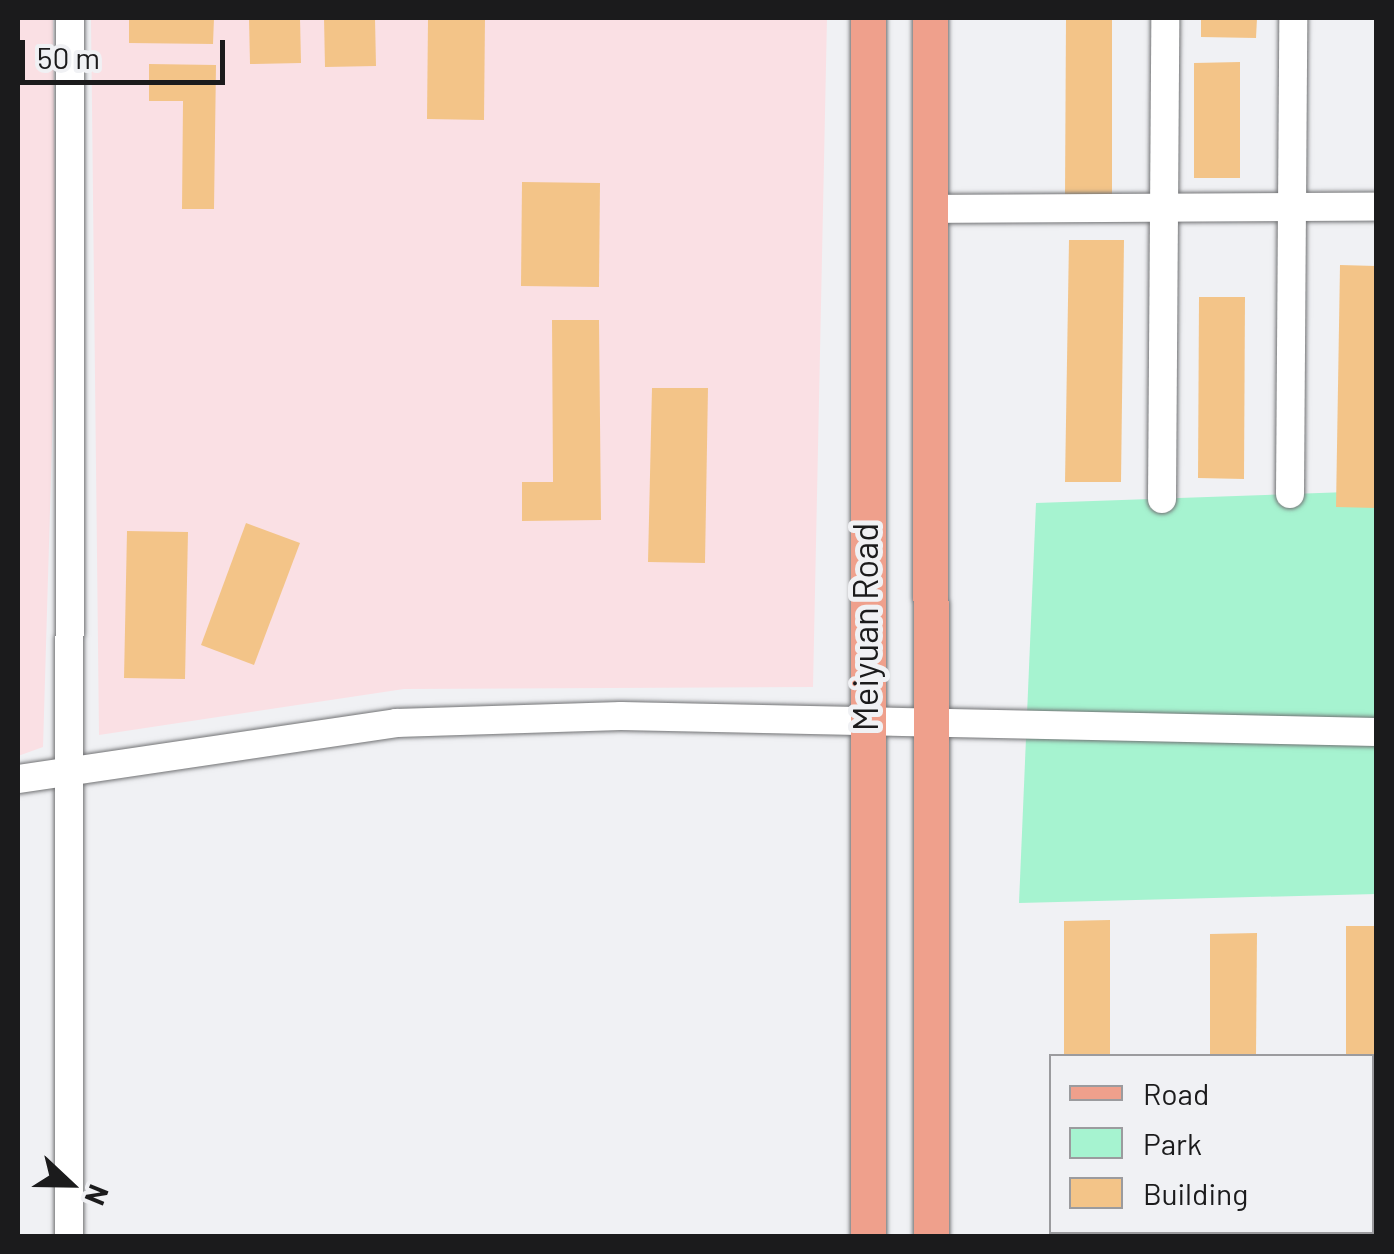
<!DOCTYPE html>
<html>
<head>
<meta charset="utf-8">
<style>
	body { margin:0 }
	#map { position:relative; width:1394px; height:1254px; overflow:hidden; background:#f0f1f4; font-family:Barlow,sans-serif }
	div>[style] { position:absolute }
	.commercial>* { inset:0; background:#fae0e4 }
	.green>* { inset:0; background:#a6f3d0 }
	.building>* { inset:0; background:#f3c488 }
	.roads { filter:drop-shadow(0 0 2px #727375) drop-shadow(0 0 2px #727375) }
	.minor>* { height:28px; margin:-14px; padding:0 14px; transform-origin:14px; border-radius:14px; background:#fff }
	.major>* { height:35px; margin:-17.5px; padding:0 17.5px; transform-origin:17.5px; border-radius:17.5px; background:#efa08c }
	span { translate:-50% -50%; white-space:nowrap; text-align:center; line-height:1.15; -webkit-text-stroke:10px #f0f1f4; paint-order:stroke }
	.street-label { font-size:35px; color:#1b1b1c }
	.frame { position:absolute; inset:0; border:20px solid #1b1b1c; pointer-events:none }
	.legend { position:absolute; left:1049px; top:1054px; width:325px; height:180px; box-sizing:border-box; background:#f0f1f4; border:2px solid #9b9b9e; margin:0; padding:12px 18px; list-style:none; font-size:30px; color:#1b1b1c }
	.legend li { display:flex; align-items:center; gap:20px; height:50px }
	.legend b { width:50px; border:2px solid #9b9b9e }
	.north { position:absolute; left:20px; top:1134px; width:100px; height:100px; -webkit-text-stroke:8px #f0f1f4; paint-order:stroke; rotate:112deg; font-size:28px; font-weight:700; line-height:40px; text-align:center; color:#1b1b1c }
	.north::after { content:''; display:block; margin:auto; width:35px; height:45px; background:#1b1b1c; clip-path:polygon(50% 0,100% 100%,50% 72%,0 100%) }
	.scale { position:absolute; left:20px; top:40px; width:205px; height:45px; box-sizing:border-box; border:5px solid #1b1b1c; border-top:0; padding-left:12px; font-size:30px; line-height:35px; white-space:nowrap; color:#1b1b1c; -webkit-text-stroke:8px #f0f1f4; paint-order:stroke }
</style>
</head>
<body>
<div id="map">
	<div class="commercial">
		<i style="clip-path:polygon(18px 18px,53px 18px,56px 306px,43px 747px,18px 756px)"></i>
		<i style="clip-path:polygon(91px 18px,827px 18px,813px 687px,404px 689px,99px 735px)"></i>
	</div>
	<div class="green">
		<i style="clip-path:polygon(1376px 491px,1376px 894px,1019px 903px,1036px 503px)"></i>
	</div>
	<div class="building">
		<i style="clip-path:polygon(129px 18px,214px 18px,213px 44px,129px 43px)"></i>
		<i style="clip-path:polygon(249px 18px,300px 18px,301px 63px,250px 64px)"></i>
		<i style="clip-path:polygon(324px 18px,375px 18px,376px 66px,325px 67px)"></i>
		<i style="clip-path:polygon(428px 18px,485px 18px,484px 120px,427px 119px)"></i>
		<i style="clip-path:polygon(1066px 18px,1112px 18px,1112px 196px,1065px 195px)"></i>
		<i style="clip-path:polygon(1201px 18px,1257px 18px,1256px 38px,1201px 37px)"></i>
		<i style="clip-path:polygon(1240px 62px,1240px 178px,1194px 178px,1194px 63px)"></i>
		<i style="clip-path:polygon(149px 64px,216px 65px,214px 209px,182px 209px,183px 101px,149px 101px)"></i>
		<i style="clip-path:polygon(522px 182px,600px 183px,599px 287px,521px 286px)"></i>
		<i style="clip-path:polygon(1069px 240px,1124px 240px,1121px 482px,1065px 482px)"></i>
		<i style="clip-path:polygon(1340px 265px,1376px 266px,1376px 508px,1336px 507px)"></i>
		<i style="clip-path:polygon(1199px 297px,1245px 297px,1244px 479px,1198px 478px)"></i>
		<i style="clip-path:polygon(552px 320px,599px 320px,601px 520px,522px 521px,522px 482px,553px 482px)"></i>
		<i style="clip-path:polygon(652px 388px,708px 388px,705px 563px,648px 562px)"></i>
		<i style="clip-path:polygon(246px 523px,300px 543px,254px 665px,201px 645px)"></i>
		<i style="clip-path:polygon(127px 531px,188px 532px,185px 679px,124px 678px)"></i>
		<i style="clip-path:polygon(1110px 920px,1110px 1056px,1064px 1056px,1064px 921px)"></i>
		<i style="clip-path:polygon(1346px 926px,1376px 926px,1376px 1108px,1372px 1056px,1346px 1056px)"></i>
		<i style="clip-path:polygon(1257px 933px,1256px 1056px,1210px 1056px,1210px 934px)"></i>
	</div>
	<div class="roads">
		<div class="minor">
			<i style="left:929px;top:209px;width:447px;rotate:-0.3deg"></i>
			<i style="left:1290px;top:494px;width:476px;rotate:-89.6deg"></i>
			<i style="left:1162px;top:499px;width:481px;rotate:-89.6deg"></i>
			<i style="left:18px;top:779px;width:382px;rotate:-8.4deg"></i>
			<i style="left:396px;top:723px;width:225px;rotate:-1.8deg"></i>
			<i style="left:621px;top:716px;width:755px;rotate:1.21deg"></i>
			<i style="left:1372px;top:1196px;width:5px;rotate:37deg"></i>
			<i style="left:69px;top:1236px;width:1218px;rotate:-89.95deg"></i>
			<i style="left:1143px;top:1236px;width:4px;rotate:-90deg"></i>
			<i style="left:1369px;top:1236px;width:15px;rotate:-62deg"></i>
		</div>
		<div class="major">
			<i style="left:868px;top:18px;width:1218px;rotate:90deg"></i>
			<i style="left:930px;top:18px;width:1218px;rotate:89.95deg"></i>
		</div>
	</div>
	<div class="street-label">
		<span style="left:864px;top:627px;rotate:-90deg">Meiyuan Road</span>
	</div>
	<div class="frame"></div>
	<ul class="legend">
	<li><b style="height:12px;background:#efa08c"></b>Road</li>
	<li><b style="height:28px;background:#a6f3d0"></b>Park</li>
	<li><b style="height:28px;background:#f3c488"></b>Building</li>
	</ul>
	<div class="north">N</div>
	<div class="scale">50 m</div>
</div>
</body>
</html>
